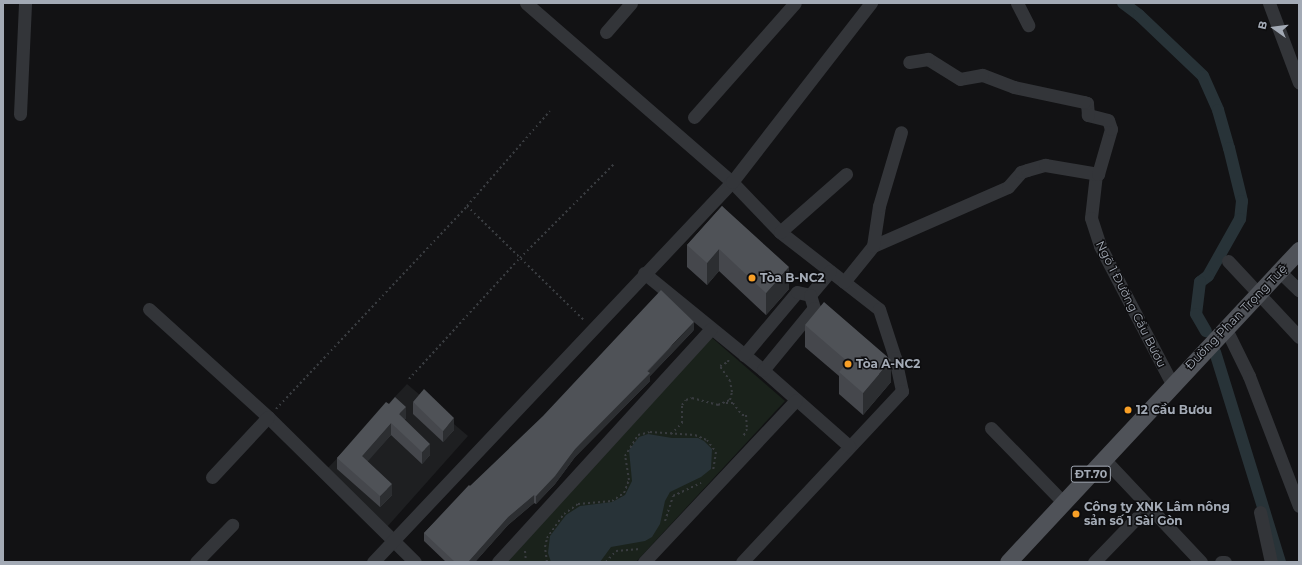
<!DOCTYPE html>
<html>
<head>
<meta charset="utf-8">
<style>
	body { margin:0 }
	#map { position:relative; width:1302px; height:565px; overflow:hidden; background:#121214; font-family:Montserrat,sans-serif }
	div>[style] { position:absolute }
	.built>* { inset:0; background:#1e1f21 }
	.green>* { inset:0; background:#1a221b }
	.water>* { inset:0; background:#283338 }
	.canal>* { height:12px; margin:-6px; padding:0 6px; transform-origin:6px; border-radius:6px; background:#283338 }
	.path>* { height:2px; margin-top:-1px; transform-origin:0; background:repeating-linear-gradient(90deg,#393c40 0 2px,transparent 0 5px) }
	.minor>* { height:13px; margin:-6.5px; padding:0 6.5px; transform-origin:6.5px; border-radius:6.5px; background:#333539 }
	.major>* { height:17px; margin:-8.5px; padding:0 8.5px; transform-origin:8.5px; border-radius:8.5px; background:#4f5258 }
	.wall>* { inset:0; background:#45474c }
	.shaded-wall>* { inset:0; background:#2c2e31 }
	.building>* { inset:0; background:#4f5257 }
	.dots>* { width:11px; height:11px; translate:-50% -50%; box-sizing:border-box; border:2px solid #0d0d0f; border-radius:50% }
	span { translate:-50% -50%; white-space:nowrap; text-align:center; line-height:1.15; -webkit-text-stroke:3px #0d0d0f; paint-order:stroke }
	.shield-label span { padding:1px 3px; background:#0d0d0f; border:1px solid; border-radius:3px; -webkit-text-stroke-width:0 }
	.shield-label { font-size:11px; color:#a3aab5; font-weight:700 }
	.poi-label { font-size:12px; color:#a3aab5; font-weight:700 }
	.left { translate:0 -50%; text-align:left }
	.street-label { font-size:12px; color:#a3aab5 }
	.frame { position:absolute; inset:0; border:4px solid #a3aab5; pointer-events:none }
	.north { position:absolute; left:1254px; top:8px; width:40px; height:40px; -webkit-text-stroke:3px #0d0d0f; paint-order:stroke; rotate:284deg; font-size:11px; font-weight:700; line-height:16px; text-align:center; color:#a3aab5 }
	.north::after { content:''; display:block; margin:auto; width:14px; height:18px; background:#a3aab5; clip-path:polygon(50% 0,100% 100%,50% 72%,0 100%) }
</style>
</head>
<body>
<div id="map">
	<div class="built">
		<i style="clip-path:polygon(407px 384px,468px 436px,387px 527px,326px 470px)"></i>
	</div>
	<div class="green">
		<i style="clip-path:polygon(710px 336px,785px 401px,636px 562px,504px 562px)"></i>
	</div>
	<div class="water">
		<i style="clip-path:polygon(648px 434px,672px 438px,698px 438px,704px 441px,712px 449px,711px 469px,701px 477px,670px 492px,665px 501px,660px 524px,652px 537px,645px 541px,611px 547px,600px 562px,551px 562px,548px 553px,550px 536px,566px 515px,580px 506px,612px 502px,625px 495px,632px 481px,629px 450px,639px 437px)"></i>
	</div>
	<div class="canal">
		<i style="left:1123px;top:3px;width:20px;rotate:37deg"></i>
		<i style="left:1139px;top:15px;width:88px;rotate:43.6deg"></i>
		<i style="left:1203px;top:76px;width:37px;rotate:66deg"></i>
		<i style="left:1218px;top:110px;width:40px;rotate:74deg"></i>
		<i style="left:1229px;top:148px;width:55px;rotate:76.2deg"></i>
		<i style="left:1242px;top:201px;width:18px;rotate:96deg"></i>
		<i style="left:1240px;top:219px;width:65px;rotate:119.3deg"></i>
		<i style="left:1208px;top:276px;width:10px;rotate:143deg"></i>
		<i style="left:1200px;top:282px;width:32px;rotate:97deg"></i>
		<i style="left:1196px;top:314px;width:20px;rotate:60deg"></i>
		<i style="left:1215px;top:352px;width:220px;rotate:72.8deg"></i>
	</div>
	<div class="path">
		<i style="left:467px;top:206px;width:163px;rotate:44.3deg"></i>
		<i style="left:409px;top:379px;width:164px;rotate:-47.5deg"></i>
		<i style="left:520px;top:258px;width:134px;rotate:-45deg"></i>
		<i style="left:726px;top:403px;width:7px"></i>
		<i style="left:733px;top:403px;width:15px;rotate:53deg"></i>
		<i style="left:742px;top:415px;width:4px"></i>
		<i style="left:746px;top:415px;width:14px;rotate:86deg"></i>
		<i style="left:747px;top:429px;width:9px;rotate:117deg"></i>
		<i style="left:276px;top:409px;width:279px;rotate:-46.7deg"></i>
		<i style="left:467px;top:206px;width:126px;rotate:-48.9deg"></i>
		<i style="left:671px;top:434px;width:16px;rotate:-45deg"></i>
		<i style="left:682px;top:423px;width:18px;rotate:-90deg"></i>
		<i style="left:682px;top:405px;width:6px;rotate:-51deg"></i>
		<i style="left:686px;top:400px;width:6px;rotate:-18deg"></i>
		<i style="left:692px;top:398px;width:27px;rotate:15deg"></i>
		<i style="left:718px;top:405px;width:13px;rotate:-23deg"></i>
		<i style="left:730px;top:400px;width:8px;rotate:-76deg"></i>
		<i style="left:732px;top:392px;width:11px;rotate:-100deg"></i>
		<i style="left:730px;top:381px;width:18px;rotate:-124deg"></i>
		<i style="left:720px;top:366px;width:9px;rotate:-27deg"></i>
		<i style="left:728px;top:362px;width:5px;rotate:-79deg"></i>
		<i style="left:665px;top:521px;width:26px;rotate:-72deg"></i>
		<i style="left:673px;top:496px;width:31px;rotate:-25deg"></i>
		<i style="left:525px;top:551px;width:11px;rotate:85deg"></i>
		<i style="left:547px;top:562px;width:15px;rotate:-98deg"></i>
		<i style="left:545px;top:547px;width:9px;rotate:-77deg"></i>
		<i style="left:547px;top:538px;width:29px;rotate:-55deg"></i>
		<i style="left:564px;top:514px;width:17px;rotate:-36deg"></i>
		<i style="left:578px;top:504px;width:34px;rotate:-5deg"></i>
		<i style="left:612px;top:501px;width:14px;rotate:-34deg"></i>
		<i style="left:624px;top:493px;width:14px;rotate:-69deg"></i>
		<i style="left:629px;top:480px;width:24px;rotate:-99deg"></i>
		<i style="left:625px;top:456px;width:25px;rotate:-58deg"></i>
		<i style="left:638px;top:435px;width:12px;rotate:-14deg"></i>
		<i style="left:650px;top:432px;width:45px;rotate:3.8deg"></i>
		<i style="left:695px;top:435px;width:13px;rotate:23deg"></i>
		<i style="left:707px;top:440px;width:15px;rotate:53deg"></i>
		<i style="left:716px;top:452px;width:18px;rotate:99deg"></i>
		<i style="left:606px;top:562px;width:15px;rotate:-48deg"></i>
		<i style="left:616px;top:551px;width:24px;rotate:-5deg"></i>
	</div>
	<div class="minor">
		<i style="left:526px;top:3px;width:273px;rotate:41deg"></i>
		<i style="left:732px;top:182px;width:69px;rotate:46.2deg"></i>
		<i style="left:780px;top:232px;width:125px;rotate:37.9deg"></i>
		<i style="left:879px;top:309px;width:52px;rotate:71.9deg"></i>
		<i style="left:895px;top:358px;width:34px;rotate:78deg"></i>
		<i style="left:902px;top:391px;width:234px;rotate:133.1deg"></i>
		<i style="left:1017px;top:3px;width:25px;rotate:63deg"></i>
		<i style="left:1269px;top:3px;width:85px;rotate:69.4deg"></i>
		<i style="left:606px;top:32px;width:38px;rotate:-49deg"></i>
		<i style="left:20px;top:114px;width:111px;rotate:-87.4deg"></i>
		<i style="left:694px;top:117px;width:152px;rotate:-48.5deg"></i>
		<i style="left:1096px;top:174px;width:44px;rotate:96.5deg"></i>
		<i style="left:1091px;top:218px;width:29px;rotate:72deg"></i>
		<i style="left:1100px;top:246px;width:156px;rotate:62.4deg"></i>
		<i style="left:780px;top:232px;width:88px;rotate:-41.3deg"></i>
		<i style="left:873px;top:246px;width:147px;rotate:-23.6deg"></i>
		<i style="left:1008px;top:187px;width:20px;rotate:-49deg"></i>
		<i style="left:1021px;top:172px;width:6px;rotate:-18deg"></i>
		<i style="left:1027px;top:170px;width:19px;rotate:-16deg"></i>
		<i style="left:1045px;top:165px;width:54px;rotate:9.6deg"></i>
		<i style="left:1098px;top:174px;width:47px;rotate:-73.9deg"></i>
		<i style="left:1111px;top:129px;width:9px;rotate:-108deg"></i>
		<i style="left:1108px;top:120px;width:21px;rotate:-166deg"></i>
		<i style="left:1088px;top:115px;width:12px;rotate:-95deg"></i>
		<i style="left:1087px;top:103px;width:3px;rotate:-162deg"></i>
		<i style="left:1084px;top:102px;width:72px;rotate:-167.9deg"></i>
		<i style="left:1014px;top:87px;width:34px;rotate:-159deg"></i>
		<i style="left:982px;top:75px;width:22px;rotate:170deg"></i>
		<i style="left:960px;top:79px;width:38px;rotate:-148deg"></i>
		<i style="left:928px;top:59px;width:19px;rotate:171deg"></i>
		<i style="left:1228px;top:261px;width:104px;rotate:46.9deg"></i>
		<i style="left:1279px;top:271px;width:28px;rotate:44deg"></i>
		<i style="left:644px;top:273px;width:154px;rotate:39.2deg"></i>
		<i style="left:763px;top:370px;width:115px;rotate:41.5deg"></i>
		<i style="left:844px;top:282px;width:46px;rotate:-51.1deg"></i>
		<i style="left:873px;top:246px;width:40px;rotate:-81.5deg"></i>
		<i style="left:879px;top:206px;width:77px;rotate:-73.4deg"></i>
		<i style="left:810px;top:295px;width:31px;rotate:-50deg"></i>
		<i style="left:149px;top:309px;width:161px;rotate:42.2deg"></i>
		<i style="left:268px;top:417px;width:206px;rotate:44.6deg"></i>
		<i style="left:1225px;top:327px;width:55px;rotate:63.9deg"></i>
		<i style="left:1249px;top:376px;width:139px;rotate:69deg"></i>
		<i style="left:744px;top:355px;width:82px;rotate:-49.9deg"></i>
		<i style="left:797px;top:292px;width:13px;rotate:13deg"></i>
		<i style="left:810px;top:295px;width:14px;rotate:73deg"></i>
		<i style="left:814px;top:308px;width:80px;rotate:129.4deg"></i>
		<i style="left:991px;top:428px;width:105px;rotate:45.8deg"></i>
		<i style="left:1105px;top:460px;width:140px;rotate:46.7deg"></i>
		<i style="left:212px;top:477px;width:82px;rotate:-47deg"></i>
		<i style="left:1260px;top:512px;width:51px;rotate:77.6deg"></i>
		<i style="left:196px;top:562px;width:52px;rotate:-45.8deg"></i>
		<i style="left:373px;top:562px;width:523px;rotate:-46.63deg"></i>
		<i style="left:732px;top:182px;width:227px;rotate:-52.2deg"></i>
		<i style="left:498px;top:562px;width:316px;rotate:-47.6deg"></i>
		<i style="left:644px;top:562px;width:222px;rotate:-46.8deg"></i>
		<i style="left:1094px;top:562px;width:78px;rotate:-46deg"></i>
		<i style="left:1221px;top:562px;width:4px"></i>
	</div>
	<div class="major">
		<i style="left:1008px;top:562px;width:427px;rotate:-47deg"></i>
	</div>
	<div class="wall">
		<i style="clip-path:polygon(722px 206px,789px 289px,766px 315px,719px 271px,707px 285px,687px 267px,687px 245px)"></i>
		<i style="clip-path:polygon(805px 325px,891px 382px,863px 415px,839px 394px,839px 376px,805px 347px)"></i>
		<i style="clip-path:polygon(694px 330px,650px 376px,650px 381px,575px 457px,555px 484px,536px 504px,534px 503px,508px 525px,475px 562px,446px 562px,424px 541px,424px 533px,470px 486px)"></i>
		<i style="clip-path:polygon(413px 402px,454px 430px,443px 442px,413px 414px)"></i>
		<i style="clip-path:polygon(389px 404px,406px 418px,404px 420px,430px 455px,422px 464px,391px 435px,367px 461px,392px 495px,380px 507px,337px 469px,337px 458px)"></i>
	</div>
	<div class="shaded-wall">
		<i style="clip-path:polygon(719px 249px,719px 271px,707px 285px,707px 263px)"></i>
		<i style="clip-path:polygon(789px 267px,789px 289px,766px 315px,766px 293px)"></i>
		<i style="clip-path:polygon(694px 322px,694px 330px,650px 376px,650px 381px,575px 457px,555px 484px,536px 504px,536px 496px,575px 449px)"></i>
		<i style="clip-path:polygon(891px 360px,891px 382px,863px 415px,863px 393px)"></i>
		<i style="clip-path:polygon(406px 407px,406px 418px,399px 426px,399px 414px)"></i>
		<i style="clip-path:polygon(454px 418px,454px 430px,443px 442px,443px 431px)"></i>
		<i style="clip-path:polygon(391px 423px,391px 435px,362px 468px,362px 456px)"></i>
		<i style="clip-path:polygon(430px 444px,430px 455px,422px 464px,422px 452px)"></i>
		<i style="clip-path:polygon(392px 484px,392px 495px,380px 507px,380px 496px)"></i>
		<i style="clip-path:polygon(534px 495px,534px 503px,508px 525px,475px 562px,468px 562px,508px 517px)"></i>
	</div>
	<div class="building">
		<i style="clip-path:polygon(722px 206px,789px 267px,766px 293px,719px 249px,707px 263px,687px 245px)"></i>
		<i style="clip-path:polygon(661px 290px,694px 322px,647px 371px,650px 373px,575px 449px,555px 476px,536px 496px,534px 495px,508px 517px,468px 562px,455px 562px,424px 533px,469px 485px,470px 486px,543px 416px)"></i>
		<i style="clip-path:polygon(824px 302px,891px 360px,863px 393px,839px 372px,848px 362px,805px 325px)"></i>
		<i style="clip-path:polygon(424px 389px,454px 418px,443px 431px,413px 402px)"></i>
		<i style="clip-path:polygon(395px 397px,406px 407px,399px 414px,430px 444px,422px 452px,391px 423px,362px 456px,392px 484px,380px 496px,337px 458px,386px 402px,389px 404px)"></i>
	</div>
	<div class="dots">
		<i style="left:752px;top:278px;background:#f89f26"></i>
		<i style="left:848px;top:364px;background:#f89f26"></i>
		<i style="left:1128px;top:410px;background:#f89f26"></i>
		<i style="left:1076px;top:514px;background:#f89f26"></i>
	</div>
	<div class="shield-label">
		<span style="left:1091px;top:474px">ĐT.70</span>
	</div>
	<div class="poi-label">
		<span class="left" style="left:760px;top:278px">Tòa B-NC2</span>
		<span class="left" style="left:856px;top:364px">Tòa A-NC2</span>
		<span class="left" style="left:1136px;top:410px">12 Cầu Bươu</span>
		<span class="left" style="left:1084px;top:514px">Công ty XNK Lâm nông<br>sản số 1 Sài Gòn</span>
	</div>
	<div class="street-label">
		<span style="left:1131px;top:304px;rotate:63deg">Ngõ 1 Đường Cầu Bươu</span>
		<span style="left:1236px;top:317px;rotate:-46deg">Đường Phan Trọng Tuệ</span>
	</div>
	<div class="frame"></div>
	<div class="north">B</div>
</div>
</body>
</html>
